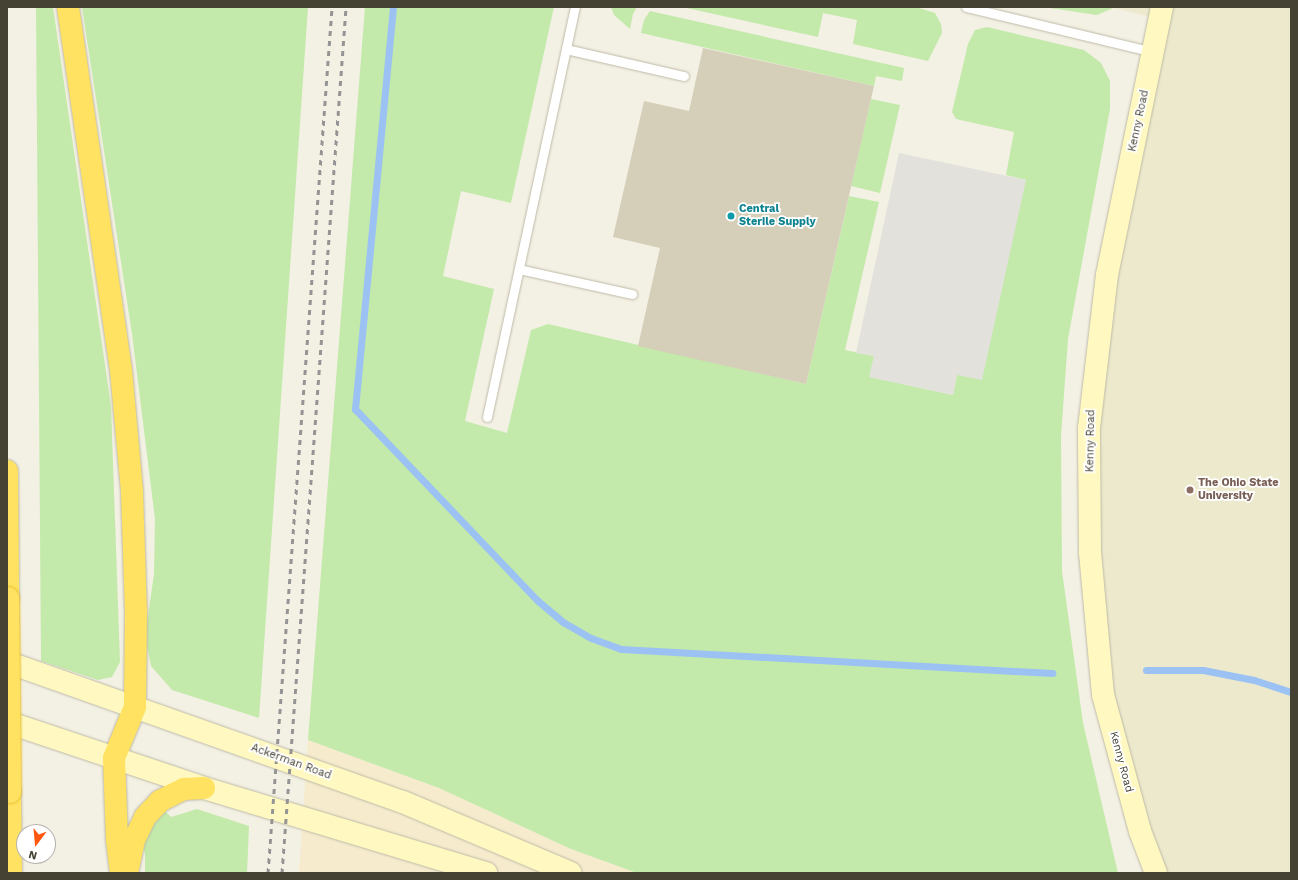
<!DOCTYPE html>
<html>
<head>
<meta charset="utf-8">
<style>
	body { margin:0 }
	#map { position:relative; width:1298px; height:880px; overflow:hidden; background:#f3f0e4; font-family:"Work Sans",sans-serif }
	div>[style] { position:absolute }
	.commercial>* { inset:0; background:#f6ebcd }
	.education>* { inset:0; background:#ede9cc }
	.green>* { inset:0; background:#c3eaaa }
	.parking>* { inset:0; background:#e3e1dc }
	.stream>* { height:7px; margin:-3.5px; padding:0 3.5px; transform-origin:3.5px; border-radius:3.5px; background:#9cc2f3 }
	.building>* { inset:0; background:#d5ceb8 }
	.roads { filter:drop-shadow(0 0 1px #bebaa6) drop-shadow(0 0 1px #bebaa6) }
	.lane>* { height:9px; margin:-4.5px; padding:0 4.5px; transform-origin:4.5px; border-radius:4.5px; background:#fff }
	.secondary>* { height:22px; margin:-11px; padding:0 11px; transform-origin:11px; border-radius:11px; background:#fff9c1 }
	.highway>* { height:22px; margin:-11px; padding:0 11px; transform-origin:11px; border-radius:11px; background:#ffe262 }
	.rail>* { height:3px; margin-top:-1.5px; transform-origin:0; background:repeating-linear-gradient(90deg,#949494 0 5px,transparent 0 10px) }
	.bridges { filter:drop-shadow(0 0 1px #e5bc2c) drop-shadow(0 0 1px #e5bc2c) }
	.highway-bridge>* { height:22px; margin:-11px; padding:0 11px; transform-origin:11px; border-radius:11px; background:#ffe262 }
	.dots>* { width:11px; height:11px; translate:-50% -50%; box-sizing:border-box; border:2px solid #fff; border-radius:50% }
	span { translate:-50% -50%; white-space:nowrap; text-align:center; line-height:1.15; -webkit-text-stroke:3.5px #fff; paint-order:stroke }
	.street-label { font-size:11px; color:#454133 }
	.culture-label { font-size:11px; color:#0d838f; font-weight:700 }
	.left { translate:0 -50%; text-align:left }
	.education-label { font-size:11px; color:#785e54; font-weight:700 }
	.frame { position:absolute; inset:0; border:8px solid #454133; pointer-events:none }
	.north { position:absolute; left:16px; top:824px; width:40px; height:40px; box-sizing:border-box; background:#fff; border:1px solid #b5b3ad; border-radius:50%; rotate:196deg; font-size:11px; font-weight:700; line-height:16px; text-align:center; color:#454133 }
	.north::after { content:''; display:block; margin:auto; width:14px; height:18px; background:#ff570e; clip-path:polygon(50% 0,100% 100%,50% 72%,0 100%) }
</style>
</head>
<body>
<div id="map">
	<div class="commercial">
		<i style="clip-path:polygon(308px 740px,439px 788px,571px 849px,637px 873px,299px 873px)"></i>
	</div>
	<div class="education">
		<i style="clip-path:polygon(1044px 7px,1291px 7px,1291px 873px,1156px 873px,1103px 695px,1089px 428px,1160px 19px,1114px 8px,1097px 15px)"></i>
	</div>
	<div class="green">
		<i style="clip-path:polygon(36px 7px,53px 7px,111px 406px,120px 662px,112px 677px,98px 680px,41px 661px)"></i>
		<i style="clip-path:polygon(82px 7px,308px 7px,259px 718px,172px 690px,151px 666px,145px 636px,154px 574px,155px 519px,132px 334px)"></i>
		<i style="clip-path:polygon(365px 7px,554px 7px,511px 203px,461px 191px,443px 276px,494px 289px,465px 421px,507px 433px,531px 330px,548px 324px,806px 384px,849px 196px,879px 202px,845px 350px,874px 356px,870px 377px,953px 395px,957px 375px,1026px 180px,1006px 175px,1014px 132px,956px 119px,952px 112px,968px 44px,975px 30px,987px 27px,1084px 50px,1101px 63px,1110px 81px,1110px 109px,1068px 339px,1061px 436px,1062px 571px,1083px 723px,1118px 873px,637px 873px,571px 849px,439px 788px,308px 740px)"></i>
		<i style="clip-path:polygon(611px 7px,637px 7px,633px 14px,630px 29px,614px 15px)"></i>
		<i style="clip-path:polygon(682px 7px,916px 7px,935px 13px,941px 24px,942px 33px,928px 61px,853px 44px,857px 20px,823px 13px,818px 37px)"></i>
		<i style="clip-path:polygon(1044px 7px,1115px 7px,1097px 15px)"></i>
		<i style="clip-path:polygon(650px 11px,904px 68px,902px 81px,876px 76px,874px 86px,641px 33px,644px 20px)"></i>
		<i style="clip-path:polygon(871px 99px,900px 105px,880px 193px,851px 186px)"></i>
		<i style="clip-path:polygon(197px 809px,249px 826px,247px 873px,145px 873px,145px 854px,142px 843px,153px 820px,164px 810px,171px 817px)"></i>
	</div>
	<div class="parking">
		<i style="clip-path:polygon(899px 153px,1026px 180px,982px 380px,957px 375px,953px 395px,869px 377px,874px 356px,856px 353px)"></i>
	</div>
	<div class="stream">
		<i style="left:393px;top:7px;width:404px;rotate:95.4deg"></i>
		<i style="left:355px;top:409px;width:265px;rotate:46.4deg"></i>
		<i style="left:538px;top:601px;width:33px;rotate:40deg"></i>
		<i style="left:563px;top:622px;width:32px;rotate:30deg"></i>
		<i style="left:591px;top:638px;width:32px;rotate:20deg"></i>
		<i style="left:621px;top:649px;width:432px;rotate:3.2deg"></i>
		<i style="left:1146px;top:670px;width:57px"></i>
		<i style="left:1203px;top:670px;width:52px;rotate:11.1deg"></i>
		<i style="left:1254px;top:680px;width:39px;rotate:18deg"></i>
	</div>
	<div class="building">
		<i style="clip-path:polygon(703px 48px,874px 86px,806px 384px,638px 346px,660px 248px,613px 237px,644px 101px,689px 111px)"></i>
	</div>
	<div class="roads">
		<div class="lane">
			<i style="left:966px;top:7px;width:192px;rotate:13.5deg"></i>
			<i style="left:566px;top:49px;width:121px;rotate:12.9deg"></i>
			<i style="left:519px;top:269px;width:116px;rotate:12.5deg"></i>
			<i style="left:487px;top:417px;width:419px;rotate:-77.9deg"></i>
		</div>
		<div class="secondary">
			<i style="left:7px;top:662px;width:420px;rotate:19.5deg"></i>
			<i style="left:403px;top:802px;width:182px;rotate:22.9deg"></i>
			<i style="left:7px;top:722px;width:208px;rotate:18.5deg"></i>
			<i style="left:204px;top:788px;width:295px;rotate:16.8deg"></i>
			<i style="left:1156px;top:873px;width:45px;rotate:-110.9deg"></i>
			<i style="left:1140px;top:831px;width:141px;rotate:-105.2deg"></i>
			<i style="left:1103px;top:695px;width:143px;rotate:-95.2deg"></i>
			<i style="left:1090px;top:553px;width:125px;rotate:-90.5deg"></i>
			<i style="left:1089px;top:428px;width:154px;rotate:-83.3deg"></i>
			<i style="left:1107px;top:275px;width:274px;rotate:-78.4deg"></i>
		</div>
		<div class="highway">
			<i style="left:68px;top:7px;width:367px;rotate:81.7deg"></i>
			<i style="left:121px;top:370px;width:122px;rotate:84.8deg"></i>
			<i style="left:132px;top:492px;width:119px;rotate:88.1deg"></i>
			<i style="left:136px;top:611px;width:96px;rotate:90.6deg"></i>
			<i style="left:135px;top:707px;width:55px;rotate:112.4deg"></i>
			<i style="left:114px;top:758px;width:82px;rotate:87.9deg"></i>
			<i style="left:117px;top:840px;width:33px;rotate:83deg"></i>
			<i style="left:7px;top:471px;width:127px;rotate:89.5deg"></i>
			<i style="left:10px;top:792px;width:81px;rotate:89.3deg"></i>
			<i style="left:127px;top:873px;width:34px;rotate:-78deg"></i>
			<i style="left:134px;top:840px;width:25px;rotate:-64deg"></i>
			<i style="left:145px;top:817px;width:22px;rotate:-47deg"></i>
			<i style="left:160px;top:801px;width:27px;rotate:-27deg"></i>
			<i style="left:184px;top:789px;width:20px;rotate:-3deg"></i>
		</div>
	</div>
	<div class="rail">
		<i style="left:268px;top:873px;width:868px;rotate:-85.77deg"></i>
		<i style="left:282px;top:873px;width:868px;rotate:-85.77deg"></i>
	</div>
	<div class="bridges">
		<div class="highway-bridge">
			<i style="left:8px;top:598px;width:194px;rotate:89.4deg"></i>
		</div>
	</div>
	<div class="dots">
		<i style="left:731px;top:216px;background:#0f9aa8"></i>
		<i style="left:1190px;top:490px;background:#8d6e63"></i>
	</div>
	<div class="street-label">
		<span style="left:1139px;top:121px;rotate:-78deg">Kenny Road</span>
		<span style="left:1091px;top:441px;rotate:-89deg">Kenny Road</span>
		<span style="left:291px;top:762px;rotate:20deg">Ackerman Road</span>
		<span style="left:1121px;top:762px;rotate:75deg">Kenny Road</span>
	</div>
	<div class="culture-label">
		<span class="left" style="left:739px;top:216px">Central<br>Sterile Supply</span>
	</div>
	<div class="education-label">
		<span class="left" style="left:1198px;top:490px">The Ohio State<br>University</span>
	</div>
	<div class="frame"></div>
	<div class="north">N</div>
</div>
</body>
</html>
